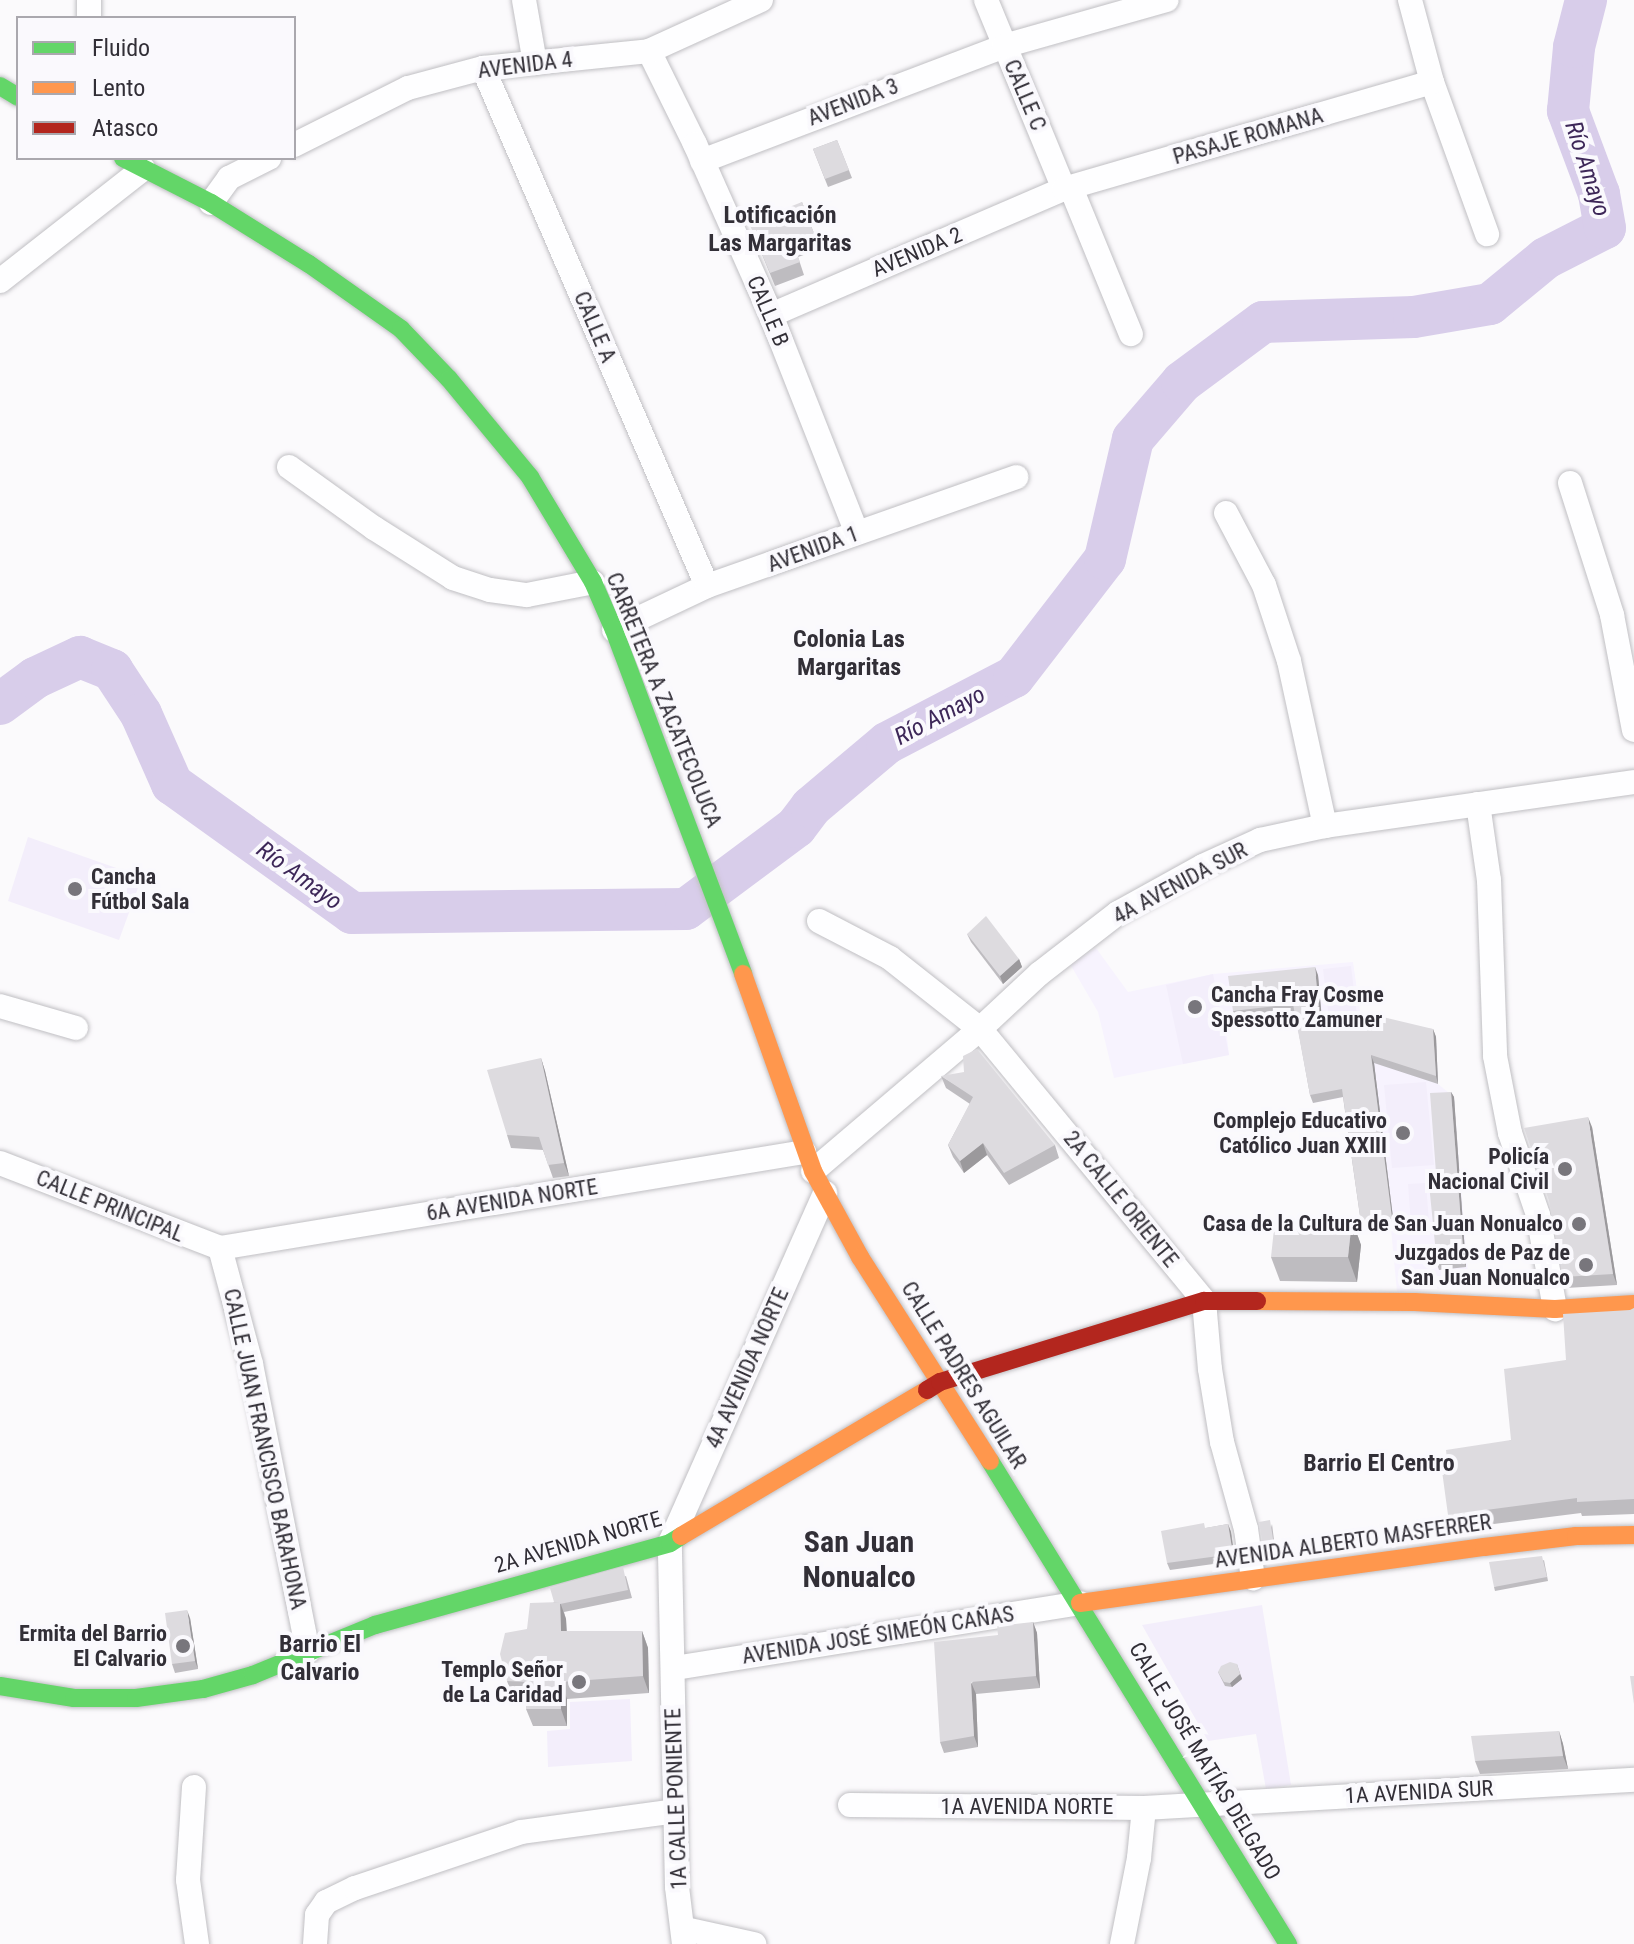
<!DOCTYPE html>
<html>
<head>
<meta charset="utf-8">
<style>
	body { margin:0 }
	#map { position:relative; width:1634px; height:1944px; overflow:hidden; background:#fbfafc; font-family:"Roboto Condensed",sans-serif }
	div>[style] { position:absolute }
	.built>* { inset:0; background:#f7f3fe }
	.green>* { inset:0; background:#f3eefb }
	.river>* { height:42px; margin:-21px; padding:0 21px; transform-origin:21px; border-radius:21px; background:#d8cdea }
	.roads { filter:drop-shadow(0 0 2px #c0bfc3) drop-shadow(0 0 2px #c0bfc3) }
	.street>* { height:24px; margin:-12px; padding:0 12px; transform-origin:12px; border-radius:12px; background:#fefeff }
	.fast>* { height:18px; margin:-9px; padding:0 9px; transform-origin:9px; border-radius:9px; background:#63d668 }
	.slow>* { height:18px; margin:-9px; padding:0 9px; transform-origin:9px; border-radius:9px; background:#ff974d }
	.jam>* { height:18px; margin:-9px; padding:0 9px; transform-origin:9px; border-radius:9px; background:#b3261e }
	.wall>* { inset:0; background:#bebcc0 }
	.shaded-wall>* { inset:0; background:#9b999c }
	.building>* { inset:0; background:#dddbdf }
	.dots>* { width:22px; height:22px; translate:-50% -50%; box-sizing:border-box; border:4px solid #faf9fd; border-radius:50% }
	span { translate:-50% -50%; white-space:nowrap; text-align:center; line-height:1.15; -webkit-text-stroke:8px #faf9fd; paint-order:stroke }
	.street-label { font-size:22px; color:#322f37 }
	.poi-label { font-size:22px; color:#322f37; font-weight:700 }
	.left { translate:0 -50%; text-align:left }
	.right { translate:-100% -50%; text-align:right }
	.water-label { font-size:24px; color:#3d2758; font-style:italic }
	.neighbourhood-label { font-size:24px; color:#322f37; font-weight:700 }
	.district-label { font-size:30px; color:#322f37; font-weight:700 }
	.legend { position:absolute; left:16px; top:16px; width:280px; height:144px; box-sizing:border-box; background:#faf9fd; border:2px solid #aaa8ae; margin:0; padding:10px 14px; list-style:none; font-size:24px; color:#322f37 }
	.legend li { display:flex; align-items:center; gap:16px; height:40px }
	.legend b { width:40px; border:2px solid #aaa8ae }
</style>
</head>
<body>
<div id="map">
	<div class="built">
		<i style="clip-path:polygon(1096px 948px,1128px 992px,1213px 974px,1353px 962px,1361px 1018px,1436px 1037px,1438px 1084px,1454px 1097px,1469px 1286px,1397px 1292px,1391px 1229px,1364px 1231px,1345px 1097px,1313px 1103px,1300px 1035px,1293px 1023px,1226px 1029px,1229px 1055px,1114px 1078px,1098px 1012px,1070px 964px)"></i>
	</div>
	<div class="green">
		<i style="clip-path:polygon(28px 837px,142px 877px,119px 940px,8px 901px)"></i>
		<i style="clip-path:polygon(1351px 966px,1357px 1015px,1329px 1019px,1323px 969px)"></i>
		<i style="clip-path:polygon(1213px 974px,1229px 1055px,1183px 1064px,1166px 985px)"></i>
		<i style="clip-path:polygon(1426px 1082px,1434px 1165px,1392px 1168px,1384px 1085px)"></i>
		<i style="clip-path:polygon(1426px 1183px,1429px 1223px,1411px 1224px,1408px 1184px)"></i>
		<i style="clip-path:polygon(1262px 1605px,1291px 1785px,1266px 1789px,1256px 1734px,1208px 1741px,1142px 1625px)"></i>
		<i style="clip-path:polygon(630px 1699px,632px 1761px,548px 1767px,547px 1731px,570px 1729px,570px 1702px)"></i>
	</div>
	<div class="river">
		<i style="left:0;top:704px;width:44px;rotate:-36.6deg"></i>
		<i style="left:35px;top:678px;width:50px;rotate:-25deg"></i>
		<i style="left:80px;top:657px;width:35px;rotate:22deg"></i>
		<i style="left:112px;top:670px;width:53px;rotate:56.6deg"></i>
		<i style="left:141px;top:714px;width:77px;rotate:66.1deg"></i>
		<i style="left:172px;top:784px;width:221px;rotate:35.6deg"></i>
		<i style="left:352px;top:913px;width:334px;rotate:-0.7deg"></i>
		<i style="left:686px;top:909px;width:137px;rotate:-36.7deg"></i>
		<i style="left:796px;top:827px;width:25px;rotate:-53deg"></i>
		<i style="left:811px;top:807px;width:99px;rotate:-40.1deg"></i>
		<i style="left:887px;top:743px;width:143px;rotate:-27.5deg"></i>
		<i style="left:1014px;top:677px;width:149px;rotate:-52.4deg"></i>
		<i style="left:1105px;top:559px;width:123px;rotate:-76.9deg"></i>
		<i style="left:1133px;top:439px;width:75px;rotate:-49.3deg"></i>
		<i style="left:1182px;top:382px;width:101px;rotate:-36.5deg"></i>
		<i style="left:1263px;top:322px;width:151px;rotate:-1.9deg"></i>
		<i style="left:1414px;top:317px;width:77px;rotate:-9.7deg"></i>
		<i style="left:1490px;top:304px;width:72px;rotate:-39.4deg"></i>
		<i style="left:1546px;top:258px;width:66px;rotate:-27deg"></i>
		<i style="left:1605px;top:228px;width:35px;rotate:-100deg"></i>
		<i style="left:1599px;top:194px;width:89px;rotate:-110.5deg"></i>
		<i style="left:1568px;top:111px;width:64px;rotate:-84.6deg"></i>
		<i style="left:1574px;top:47px;width:49px;rotate:-75.7deg"></i>
	</div>
	<div class="roads">
		<div class="street">
			<i style="left:524px;top:0;width:64px;rotate:80.1deg"></i>
			<i style="left:986px;top:0;width:204px;rotate:67.6deg"></i>
			<i style="left:1410px;top:0;width:85px;rotate:75deg"></i>
			<i style="left:1432px;top:82px;width:162px;rotate:70.1deg"></i>
			<i style="left:89px;top:18px;width:18px;rotate:-90deg"></i>
			<i style="left:649px;top:51px;width:104px;rotate:63.7deg"></i>
			<i style="left:695px;top:144px;width:187px;rotate:66deg"></i>
			<i style="left:771px;top:315px;width:234px;rotate:68.5deg"></i>
			<i style="left:483px;top:68px;width:564px;rotate:66.61deg"></i>
			<i style="left:294px;top:145px;width:127px;rotate:-26.6deg"></i>
			<i style="left:408px;top:88px;width:78px;rotate:-14.9deg"></i>
			<i style="left:483px;top:68px;width:167px;rotate:-5.8deg"></i>
			<i style="left:649px;top:51px;width:123px;rotate:-24.5deg"></i>
			<i style="left:702px;top:161px;width:323px;rotate:-20.8deg"></i>
			<i style="left:1004px;top:46px;width:169px;rotate:-15.8deg"></i>
			<i style="left:1071px;top:188px;width:158px;rotate:67.7deg"></i>
			<i style="left:211px;top:203px;width:31px;rotate:-54deg"></i>
			<i style="left:229px;top:178px;width:45px;rotate:-26.6deg"></i>
			<i style="left:0;top:281px;width:182px;rotate:-38.1deg"></i>
			<i style="left:771px;top:315px;width:319px;rotate:-23.3deg"></i>
			<i style="left:1064px;top:189px;width:383px;rotate:-16.2deg"></i>
			<i style="left:289px;top:467px;width:105px;rotate:35.7deg"></i>
			<i style="left:374px;top:528px;width:93px;rotate:32.3deg"></i>
			<i style="left:453px;top:578px;width:39px;rotate:18deg"></i>
			<i style="left:490px;top:590px;width:37px;rotate:8deg"></i>
			<i style="left:527px;top:595px;width:67px;rotate:-11.1deg"></i>
			<i style="left:1570px;top:483px;width:139px;rotate:72.3deg"></i>
			<i style="left:1612px;top:615px;width:117px;rotate:79.2deg"></i>
			<i style="left:1226px;top:513px;width:81px;rotate:62.2deg"></i>
			<i style="left:1264px;top:585px;width:80px;rotate:71.8deg"></i>
			<i style="left:1289px;top:661px;width:169px;rotate:77.7deg"></i>
			<i style="left:614px;top:630px;width:103px;rotate:-25.3deg"></i>
			<i style="left:707px;top:586px;width:328px;rotate:-19.4deg"></i>
			<i style="left:1478px;top:804px;width:77px;rotate:81.8deg"></i>
			<i style="left:1489px;top:880px;width:176px;rotate:88deg"></i>
			<i style="left:1495px;top:1056px;width:78px;rotate:79deg"></i>
			<i style="left:1510px;top:1133px;width:87px;rotate:71.1deg"></i>
			<i style="left:1538px;top:1215px;width:96px;rotate:79.7deg"></i>
			<i style="left:819px;top:921px;width:80px;rotate:27.5deg"></i>
			<i style="left:890px;top:958px;width:115px;rotate:38.3deg"></i>
			<i style="left:980px;top:1029px;width:352px;rotate:50.5deg"></i>
			<i style="left:1204px;top:1301px;width:68px;rotate:85deg"></i>
			<i style="left:1210px;top:1369px;width:74px;rotate:80.7deg"></i>
			<i style="left:1222px;top:1442px;width:90px;rotate:74.6deg"></i>
			<i style="left:1246px;top:1529px;width:50px;rotate:82deg"></i>
			<i style="left:0;top:1006px;width:79px;rotate:16.1deg"></i>
			<i style="left:0;top:1163px;width:236px;rotate:21.1deg"></i>
			<i style="left:220px;top:1248px;width:592px;rotate:-9.33deg"></i>
			<i style="left:813px;top:1171px;width:219px;rotate:-40.4deg"></i>
			<i style="left:980px;top:1029px;width:81px;rotate:-43deg"></i>
			<i style="left:1039px;top:974px;width:100px;rotate:-37.7deg"></i>
			<i style="left:1118px;top:913px;width:97px;rotate:-28.9deg"></i>
			<i style="left:1203px;top:866px;width:63px;rotate:-24.5deg"></i>
			<i style="left:1260px;top:840px;width:66px;rotate:-12.2deg"></i>
			<i style="left:1325px;top:826px;width:312px;rotate:-8.1deg"></i>
			<i style="left:220px;top:1248px;width:120px;rotate:75deg"></i>
			<i style="left:251px;top:1364px;width:293px;rotate:78.8deg"></i>
			<i style="left:675px;top:1668px;width:410px;rotate:-9.1deg"></i>
			<i style="left:194px;top:1787px;width:93px;rotate:93.7deg"></i>
			<i style="left:188px;top:1880px;width:65px;rotate:82deg"></i>
			<i style="left:850px;top:1805px;width:294px;rotate:0.6deg"></i>
			<i style="left:1144px;top:1808px;width:491px;rotate:-3.3deg"></i>
			<i style="left:685px;top:1929px;width:71px;rotate:12.3deg"></i>
			<i style="left:315px;top:1944px;width:29px;rotate:-86deg"></i>
			<i style="left:317px;top:1915px;width:16px;rotate:-55deg"></i>
			<i style="left:326px;top:1902px;width:32px;rotate:-26deg"></i>
			<i style="left:355px;top:1888px;width:175px;rotate:-18.6deg"></i>
			<i style="left:521px;top:1832px;width:156px;rotate:-7.7deg"></i>
			<i style="left:684px;top:1944px;width:57px;rotate:-97deg"></i>
			<i style="left:677px;top:1887px;width:344px;rotate:-91.2deg"></i>
			<i style="left:670px;top:1543px;width:383px;rotate:-66.1deg"></i>
			<i style="left:1122px;top:1944px;width:88px;rotate:-78.8deg"></i>
			<i style="left:1139px;top:1858px;width:50px;rotate:-84.3deg"></i>
		</div>
		<div class="fast">
			<i style="left:0;top:86px;width:21px;rotate:31deg"></i>
			<i style="left:123px;top:158px;width:99px;rotate:27.1deg"></i>
			<i style="left:211px;top:203px;width:115px;rotate:31.9deg"></i>
			<i style="left:309px;top:264px;width:113px;rotate:35.2deg"></i>
			<i style="left:401px;top:329px;width:69px;rotate:46.2deg"></i>
			<i style="left:449px;top:379px;width:127px;rotate:50.4deg"></i>
			<i style="left:530px;top:477px;width:122px;rotate:59deg"></i>
			<i style="left:593px;top:582px;width:52px;rotate:66.4deg"></i>
			<i style="left:614px;top:630px;width:367px;rotate:69.4deg"></i>
			<i style="left:990px;top:1461px;width:568px;rotate:58.33deg"></i>
			<i style="left:0;top:1686px;width:75px;rotate:9.2deg"></i>
			<i style="left:74px;top:1698px;width:62px"></i>
			<i style="left:136px;top:1698px;width:68px;rotate:-7.7deg"></i>
			<i style="left:203px;top:1689px;width:52px;rotate:-15.6deg"></i>
			<i style="left:253px;top:1675px;width:132px;rotate:-22.3deg"></i>
			<i style="left:375px;top:1625px;width:306px;rotate:-15.5deg"></i>
			<i style="left:670px;top:1543px;width:13px;rotate:-32deg"></i>
		</div>
		<div class="slow">
			<i style="left:743px;top:974px;width:209px;rotate:70.4deg"></i>
			<i style="left:813px;top:1171px;width:98px;rotate:61.3deg"></i>
			<i style="left:860px;top:1257px;width:242px;rotate:57.5deg"></i>
			<i style="left:1257px;top:1301px;width:157px;rotate:0.4deg"></i>
			<i style="left:1414px;top:1302px;width:141px;rotate:2.8deg"></i>
			<i style="left:1555px;top:1309px;width:79px;rotate:-3.6deg"></i>
			<i style="left:681px;top:1536px;width:286px;rotate:-30.7deg"></i>
			<i style="left:1080px;top:1603px;width:408px;rotate:-7.9deg"></i>
			<i style="left:1484px;top:1547px;width:93px;rotate:-6.8deg"></i>
			<i style="left:1576px;top:1536px;width:58px;rotate:-1deg"></i>
		</div>
		<div class="jam">
			<i style="left:927px;top:1390px;width:15px;rotate:-32deg"></i>
			<i style="left:940px;top:1382px;width:276px;rotate:-17.1deg"></i>
			<i style="left:1204px;top:1301px;width:53px"></i>
		</div>
	</div>
	<div class="wall">
		<i style="clip-path:polygon(837px 140px,852px 178px,828px 187px,813px 149px)"></i>
		<i style="clip-path:polygon(802px 202px,820px 249px,798px 257px,804px 275px,775px 286px,754px 235px)"></i>
		<i style="clip-path:polygon(967px 934px,1019px 959px,1022px 967px,1003px 984px,971px 942px)"></i>
		<i style="clip-path:polygon(1318px 975px,1322px 1023px,1433px 1029px,1436px 1037px,1438px 1084px,1374px 1063px,1394px 1226px,1364px 1231px,1361px 1223px,1343px 1097px,1313px 1103px,1310px 1095px,1295px 1012px,1236px 1019px,1233px 1011px)"></i>
		<i style="clip-path:polygon(541px 1058px,545px 1071px,569px 1176px,553px 1178px,543px 1150px,511px 1148px,507px 1135px)"></i>
		<i style="clip-path:polygon(941px 1076px,1055px 1145px,1059px 1158px,1009px 1185px,987px 1155px,964px 1173px,953px 1157px,948px 1145px,970px 1104px,946px 1088px)"></i>
		<i style="clip-path:polygon(1451px 1092px,1454px 1097px,1466px 1267px,1439px 1270px,1437px 1264px)"></i>
		<i style="clip-path:polygon(1592px 1127px,1617px 1285px,1566px 1288px,1563px 1277px)"></i>
		<i style="clip-path:polygon(1352px 1220px,1361px 1245px,1357px 1282px,1280px 1281px,1271px 1257px)"></i>
		<i style="clip-path:polygon(1634px 1308px,1634px 1514px,1582px 1516px,1581px 1513px,1454px 1529px,1448px 1515px,1448px 1470px,1511px 1440px,1566px 1360px)"></i>
		<i style="clip-path:polygon(1228px 1524px,1231px 1532px,1235px 1561px,1170px 1570px,1167px 1563px,1206px 1528px)"></i>
		<i style="clip-path:polygon(1272px 1524px,1276px 1556px,1265px 1557px,1264px 1553px)"></i>
		<i style="clip-path:polygon(1544px 1560px,1548px 1581px,1495px 1591px,1494px 1587px)"></i>
		<i style="clip-path:polygon(626px 1576px,632px 1598px,564px 1612px,566px 1619px,567px 1631px,642px 1631px,648px 1648px,649px 1693px,567px 1699px,567px 1726px,533px 1726px,526px 1709px,526px 1698px,513px 1698px,507px 1681px,527px 1629px,554px 1602px)"></i>
		<i style="clip-path:polygon(190px 1618px,198px 1669px,175px 1673px,172px 1664px)"></i>
		<i style="clip-path:polygon(1033px 1622px,1037px 1633px,1040px 1688px,976px 1694px,978px 1747px,944px 1753px,940px 1742px,998px 1635px)"></i>
		<i style="clip-path:polygon(1237px 1664px,1242px 1679px,1232px 1687px,1225px 1686px,1218px 1672px)"></i>
		<i style="clip-path:polygon(1559px 1731px,1563px 1744px,1568px 1769px,1480px 1774px,1475px 1761px)"></i>
	</div>
	<div class="shaded-wall">
		<i style="clip-path:polygon(1019px 959px,1022px 967px,1003px 984px,1000px 976px)"></i>
		<i style="clip-path:polygon(1315px 967px,1318px 975px,1323px 1031px,1320px 1023px)"></i>
		<i style="clip-path:polygon(1433px 1029px,1436px 1037px,1438px 1084px,1436px 1076px)"></i>
		<i style="clip-path:polygon(1371px 1055px,1374px 1063px,1394px 1226px,1392px 1218px)"></i>
		<i style="clip-path:polygon(541px 1058px,545px 1071px,569px 1176px,564px 1163px)"></i>
		<i style="clip-path:polygon(1451px 1092px,1454px 1097px,1466px 1267px,1464px 1261px)"></i>
		<i style="clip-path:polygon(1588px 1117px,1592px 1127px,1617px 1285px,1613px 1274px)"></i>
		<i style="clip-path:polygon(983px 1143px,987px 1155px,964px 1173px,960px 1161px)"></i>
		<i style="clip-path:polygon(1352px 1220px,1361px 1245px,1357px 1282px,1348px 1257px)"></i>
		<i style="clip-path:polygon(1228px 1524px,1231px 1532px,1235px 1561px,1233px 1554px)"></i>
		<i style="clip-path:polygon(560px 1602px,566px 1619px,567px 1648px,561px 1631px)"></i>
		<i style="clip-path:polygon(187px 1610px,190px 1618px,198px 1669px,195px 1661px)"></i>
		<i style="clip-path:polygon(1033px 1622px,1037px 1633px,1040px 1688px,1036px 1676px)"></i>
		<i style="clip-path:polygon(642px 1631px,648px 1648px,649px 1693px,643px 1676px)"></i>
		<i style="clip-path:polygon(1240px 1674px,1242px 1679px,1232px 1687px,1230px 1683px)"></i>
		<i style="clip-path:polygon(561px 1682px,567px 1699px,567px 1726px,561px 1709px)"></i>
		<i style="clip-path:polygon(971px 1682px,976px 1694px,978px 1747px,974px 1736px)"></i>
		<i style="clip-path:polygon(1559px 1731px,1563px 1744px,1568px 1769px,1563px 1756px)"></i>
	</div>
	<div class="building">
		<i style="clip-path:polygon(837px 140px,849px 170px,825px 179px,813px 149px)"></i>
		<i style="clip-path:polygon(802px 202px,815px 236px,793px 244px,800px 262px,770px 273px,749px 223px)"></i>
		<i style="clip-path:polygon(986px 916px,1019px 959px,1000px 976px,967px 934px)"></i>
		<i style="clip-path:polygon(1315px 967px,1320px 1023px,1366px 1013px,1433px 1029px,1436px 1076px,1371px 1055px,1392px 1218px,1361px 1223px,1342px 1089px,1310px 1095px,1293px 1004px,1233px 1011px,1228px 976px)"></i>
		<i style="clip-path:polygon(977px 1049px,1055px 1145px,1004px 1173px,983px 1143px,960px 1161px,948px 1145px,973px 1097px,941px 1076px,964px 1072px,963px 1056px)"></i>
		<i style="clip-path:polygon(541px 1058px,564px 1163px,548px 1165px,539px 1137px,507px 1135px,487px 1070px)"></i>
		<i style="clip-path:polygon(1451px 1092px,1464px 1261px,1437px 1264px,1428px 1174px,1436px 1173px,1430px 1093px)"></i>
		<i style="clip-path:polygon(1588px 1117px,1613px 1274px,1563px 1277px,1549px 1201px,1524px 1128px)"></i>
		<i style="clip-path:polygon(1275px 1220px,1352px 1220px,1348px 1257px,1271px 1257px)"></i>
		<i style="clip-path:polygon(1634px 1308px,1634px 1499px,1577px 1502px,1577px 1498px,1448px 1515px,1442px 1471px,1448px 1470px,1446px 1450px,1511px 1440px,1504px 1369px,1566px 1360px,1563px 1314px,1630px 1310px)"></i>
		<i style="clip-path:polygon(1270px 1520px,1275px 1551px,1264px 1553px,1259px 1522px)"></i>
		<i style="clip-path:polygon(1204px 1523px,1205px 1528px,1228px 1524px,1233px 1554px,1167px 1563px,1161px 1531px)"></i>
		<i style="clip-path:polygon(1542px 1556px,1547px 1577px,1494px 1587px,1489px 1562px)"></i>
		<i style="clip-path:polygon(623px 1567px,628px 1590px,560px 1604px,560px 1602px,554px 1602px,550px 1588px)"></i>
		<i style="clip-path:polygon(560px 1602px,561px 1631px,642px 1631px,643px 1676px,561px 1682px,561px 1709px,526px 1709px,526px 1682px,507px 1681px,500px 1654px,505px 1633px,527px 1629px,530px 1603px)"></i>
		<i style="clip-path:polygon(187px 1610px,195px 1661px,172px 1664px,165px 1613px)"></i>
		<i style="clip-path:polygon(1033px 1622px,1036px 1676px,971px 1682px,974px 1736px,940px 1742px,934px 1642px,998px 1635px,997px 1626px)"></i>
		<i style="clip-path:polygon(1230px 1662px,1237px 1664px,1240px 1674px,1230px 1683px,1224px 1682px,1218px 1672px,1221px 1666px)"></i>
		<i style="clip-path:polygon(1630px 1676px,1634px 1676px,1634px 1704px)"></i>
		<i style="clip-path:polygon(1559px 1731px,1563px 1756px,1475px 1761px,1471px 1736px)"></i>
	</div>
	<div class="dots">
		<i style="left:75px;top:889px;background:#78767c"></i>
		<i style="left:1195px;top:1007px;background:#78767c"></i>
		<i style="left:1403px;top:1133px;background:#78767c"></i>
		<i style="left:1565px;top:1169px;background:#78767c"></i>
		<i style="left:1579px;top:1224px;background:#78767c"></i>
		<i style="left:1586px;top:1265px;background:#78767c"></i>
		<i style="left:183px;top:1646px;background:#78767c"></i>
		<i style="left:579px;top:1682px;background:#78767c"></i>
	</div>
	<div class="street-label">
		<span style="left:525px;top:65px;rotate:-7deg">AVENIDA 4</span>
		<span style="left:1025px;top:95px;rotate:67deg">CALLE C</span>
		<span style="left:853px;top:102px;rotate:-21deg">AVENIDA 3</span>
		<span style="left:1248px;top:136px;rotate:-16deg">PASAJE ROMANA</span>
		<span style="left:917px;top:252px;rotate:-23deg">AVENIDA 2</span>
		<span style="left:768px;top:311px;rotate:67deg">CALLE B</span>
		<span style="left:595px;top:327px;rotate:67deg">CALLE A</span>
		<span style="left:813px;top:549px;rotate:-20deg">AVENIDA 1</span>
		<span style="left:664px;top:700px;rotate:68deg">CARRETERA A ZACATECOLUCA</span>
		<span style="left:1180px;top:883px;rotate:-28deg">4A AVENIDA SUR</span>
		<span style="left:1121px;top:1199px;rotate:51deg">2A CALLE ORIENTE</span>
		<span style="left:512px;top:1200px;rotate:-9deg">6A AVENIDA NORTE</span>
		<span style="left:110px;top:1206px;rotate:22deg">CALLE PRINCIPAL</span>
		<span style="left:747px;top:1368px;rotate:-66deg">4A AVENIDA NORTE</span>
		<span style="left:964px;top:1375px;rotate:58deg">CALLE PADRES AGUILAR</span>
		<span style="left:265px;top:1449px;rotate:78deg">CALLE JUAN FRANCISCO BARAHONA</span>
		<span style="left:1353px;top:1541px;rotate:-8deg">AVENIDA ALBERTO MASFERRER</span>
		<span style="left:578px;top:1542px;rotate:-16deg">2A AVENIDA NORTE</span>
		<span style="left:878px;top:1635px;rotate:-9deg">AVENIDA JOSÉ SIMEÓN CAÑAS</span>
		<span style="left:1205px;top:1761px;rotate:59deg">CALLE JOSÉ MATÍAS DELGADO</span>
		<span style="left:1419px;top:1792px;rotate:-3deg">1A AVENIDA SUR</span>
		<span style="left:676px;top:1799px;rotate:-92deg">1A CALLE PONIENTE</span>
		<span style="left:1027px;top:1807px">1A AVENIDA NORTE</span>
	</div>
	<div class="poi-label">
		<span class="left" style="left:91px;top:889px">Cancha<br>Fútbol Sala</span>
		<span class="left" style="left:1211px;top:1007px">Cancha Fray Cosme<br>Spessotto Zamuner</span>
		<span class="right" style="left:1387px;top:1133px">Complejo Educativo<br>Católico Juan XXIII</span>
		<span class="right" style="left:1549px;top:1169px">Policía<br>Nacional Civil</span>
		<span class="right" style="left:1563px;top:1224px">Casa de la Cultura de San Juan Nonualco</span>
		<span class="right" style="left:1570px;top:1265px">Juzgados de Paz de<br>San Juan Nonualco</span>
		<span class="right" style="left:167px;top:1646px">Ermita del Barrio<br>El Calvario</span>
		<span class="right" style="left:563px;top:1682px">Templo Señor<br>de La Caridad</span>
	</div>
	<div class="water-label">
		<span style="left:1587px;top:169px;rotate:72deg">Río Amayo</span>
		<span style="left:940px;top:716px;rotate:-28deg">Río Amayo</span>
		<span style="left:299px;top:876px;rotate:36deg">Río Amayo</span>
	</div>
	<div class="neighbourhood-label">
		<span style="left:780px;top:230px">Lotificación<br>Las Margaritas</span>
		<span style="left:849px;top:654px">Colonia Las<br>Margaritas</span>
		<span style="left:1379px;top:1464px">Barrio El Centro</span>
		<span style="left:320px;top:1659px">Barrio El<br>Calvario</span>
	</div>
	<div class="district-label">
		<span style="left:859px;top:1559px">San Juan<br>Nonualco</span>
	</div>
	<ul class="legend">
	<li><b style="height:10px;background:#63d668"></b>Fluido</li>
	<li><b style="height:10px;background:#ff974d"></b>Lento</li>
	<li><b style="height:10px;background:#b3261e"></b>Atasco</li>
	</ul>
</div>
</body>
</html>
